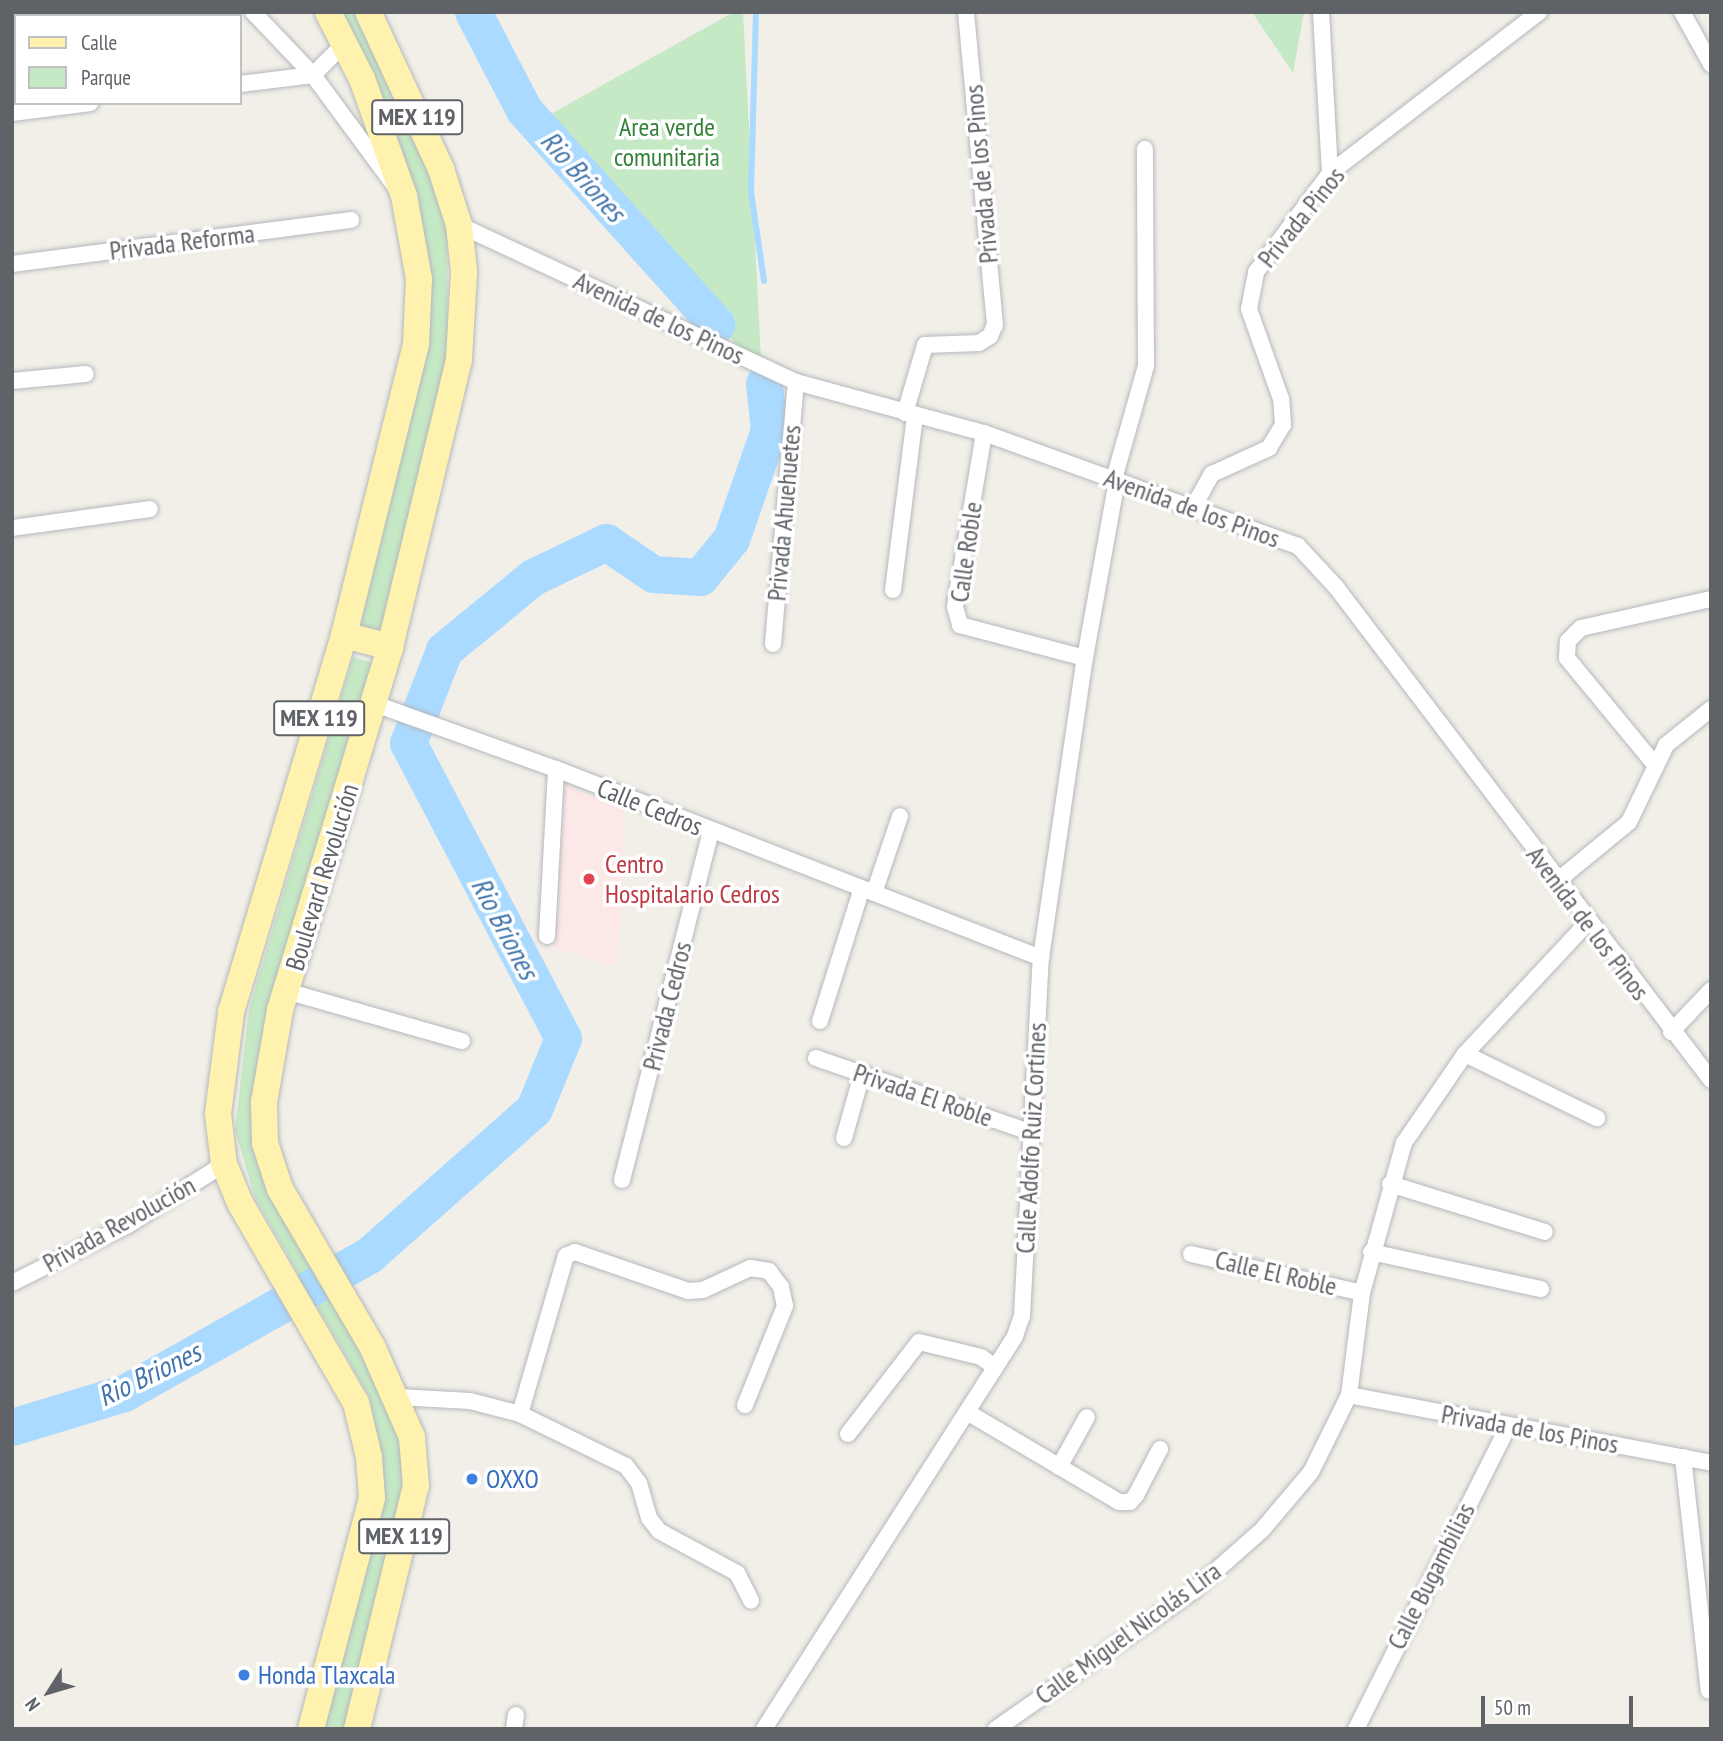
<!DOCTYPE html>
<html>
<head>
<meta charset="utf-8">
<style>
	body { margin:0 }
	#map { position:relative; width:1723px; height:1741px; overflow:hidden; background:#f1efe8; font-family:"PT Sans Narrow",sans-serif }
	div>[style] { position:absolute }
	.medical>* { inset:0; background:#fce8e6 }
	.green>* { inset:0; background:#c5e8c5 }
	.stream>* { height:6px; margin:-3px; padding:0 3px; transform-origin:3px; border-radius:3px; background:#aadaff }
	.river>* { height:37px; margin:-18.5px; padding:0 18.5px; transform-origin:18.5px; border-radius:18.5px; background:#aadaff }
	.roads { filter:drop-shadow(0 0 2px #b5b8bc) drop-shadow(0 0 2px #b5b8bc) }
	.minor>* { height:16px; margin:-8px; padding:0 8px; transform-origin:8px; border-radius:8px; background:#fff }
	.primary>* { height:26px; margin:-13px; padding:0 13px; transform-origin:13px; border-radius:13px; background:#fff2af }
	.dots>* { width:19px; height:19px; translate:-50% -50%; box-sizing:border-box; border:4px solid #fff; border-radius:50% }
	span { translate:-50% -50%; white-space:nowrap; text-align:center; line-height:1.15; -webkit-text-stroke:7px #fff; paint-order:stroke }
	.shield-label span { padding:2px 5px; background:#fff; border:2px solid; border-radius:5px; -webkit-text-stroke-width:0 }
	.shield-label { font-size:24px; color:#5f6368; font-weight:700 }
	.park-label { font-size:26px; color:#348238 }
	.street-label { font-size:26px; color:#5f6368 }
	.health-label { font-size:26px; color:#be3a42 }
	.left { translate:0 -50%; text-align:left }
	.shop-label { font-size:26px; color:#366cbe }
	.water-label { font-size:28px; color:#4174aa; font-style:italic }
	.frame { position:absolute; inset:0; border:14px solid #5f6368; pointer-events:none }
	.legend { position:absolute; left:14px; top:14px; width:228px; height:91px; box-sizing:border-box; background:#fff; border:2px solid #bfc1c3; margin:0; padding:9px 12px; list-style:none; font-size:21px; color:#5f6368 }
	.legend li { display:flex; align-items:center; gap:14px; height:35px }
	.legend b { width:35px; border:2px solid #bfc1c3 }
	.north { position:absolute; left:14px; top:1657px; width:70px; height:70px; -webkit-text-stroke:5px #fff; paint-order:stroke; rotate:233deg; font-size:19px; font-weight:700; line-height:28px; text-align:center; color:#5f6368 }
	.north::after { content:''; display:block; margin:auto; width:24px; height:32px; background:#5f6368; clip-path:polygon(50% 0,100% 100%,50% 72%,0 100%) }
	.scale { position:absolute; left:1481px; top:1696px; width:152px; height:32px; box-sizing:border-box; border:4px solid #5f6368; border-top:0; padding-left:9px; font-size:21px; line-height:24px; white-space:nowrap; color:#5f6368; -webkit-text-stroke:5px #fff; paint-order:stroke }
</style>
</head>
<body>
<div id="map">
	<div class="medical">
		<i style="clip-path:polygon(561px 782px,625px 811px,618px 967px,552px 947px)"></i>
	</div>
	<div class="green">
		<i style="clip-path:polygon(332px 12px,361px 12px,405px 105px,447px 230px,448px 357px,384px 639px,355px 628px,423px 279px)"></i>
		<i style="clip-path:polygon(734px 12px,743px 12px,761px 360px,744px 353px,540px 120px)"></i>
		<i style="clip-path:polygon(1252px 12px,1304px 12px,1293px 73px)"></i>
		<i style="clip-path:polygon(353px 657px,377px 664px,261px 1140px,387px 1399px,401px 1447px,404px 1497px,347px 1729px,319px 1729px,380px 1450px,369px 1396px,255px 1198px,235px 1130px,249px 1009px)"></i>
	</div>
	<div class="stream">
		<i style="left:756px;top:12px;width:180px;rotate:91.6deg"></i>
		<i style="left:751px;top:192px;width:90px;rotate:81.7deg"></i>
	</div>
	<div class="river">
		<i style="left:473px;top:12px;width:110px;rotate:62.5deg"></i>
		<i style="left:524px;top:110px;width:288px;rotate:48.1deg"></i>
		<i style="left:12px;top:1427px;width:117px;rotate:-16.9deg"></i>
		<i style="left:124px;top:1393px;width:281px;rotate:-29.4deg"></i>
		<i style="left:369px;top:1255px;width:220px;rotate:-41.5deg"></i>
		<i style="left:534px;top:1109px;width:77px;rotate:-67.8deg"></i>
		<i style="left:563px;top:1038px;width:333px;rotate:-117.7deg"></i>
		<i style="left:408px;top:743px;width:100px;rotate:-68.8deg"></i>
		<i style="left:444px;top:650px;width:115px;rotate:-39.4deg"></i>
		<i style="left:533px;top:577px;width:81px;rotate:-25.6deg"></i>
		<i style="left:606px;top:542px;width:57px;rotate:34.2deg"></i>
		<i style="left:653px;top:574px;width:47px;rotate:3.7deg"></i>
		<i style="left:700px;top:577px;width:49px;rotate:-50.8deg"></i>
		<i style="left:731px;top:539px;width:115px;rotate:-70.8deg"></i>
		<i style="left:769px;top:430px;width:47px;rotate:-96.1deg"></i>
	</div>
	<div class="roads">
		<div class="minor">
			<i style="left:35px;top:12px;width:4px;rotate:90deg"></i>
			<i style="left:253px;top:12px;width:87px;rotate:46.4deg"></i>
			<i style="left:313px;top:75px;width:142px;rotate:53.6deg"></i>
			<i style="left:1321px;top:12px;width:161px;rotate:86.8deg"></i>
			<i style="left:1682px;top:12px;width:60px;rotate:60.9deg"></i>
			<i style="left:240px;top:84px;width:74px;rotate:-7deg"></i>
			<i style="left:313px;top:75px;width:44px;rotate:-45deg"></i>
			<i style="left:12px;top:113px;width:79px;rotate:-7.3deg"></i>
			<i style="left:459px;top:225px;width:372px;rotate:25deg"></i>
			<i style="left:796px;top:382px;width:195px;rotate:15.2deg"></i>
			<i style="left:984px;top:433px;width:334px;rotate:19.8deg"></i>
			<i style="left:1298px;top:546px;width:56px;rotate:47.2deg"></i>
			<i style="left:1336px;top:587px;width:619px;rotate:52.74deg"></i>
			<i style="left:12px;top:264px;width:342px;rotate:-7.4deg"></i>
			<i style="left:12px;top:381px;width:74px;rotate:-5.4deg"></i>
			<i style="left:905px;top:413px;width:71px;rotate:-73.6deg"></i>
			<i style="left:925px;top:345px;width:54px;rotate:-2.1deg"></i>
			<i style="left:979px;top:343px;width:13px;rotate:-32deg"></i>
			<i style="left:990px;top:336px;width:12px;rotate:-66deg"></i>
			<i style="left:995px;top:325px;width:314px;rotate:-95.3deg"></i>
			<i style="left:984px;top:433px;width:176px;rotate:99.5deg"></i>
			<i style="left:955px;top:607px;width:19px;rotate:74deg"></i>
			<i style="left:960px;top:625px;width:129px;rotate:14.8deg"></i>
			<i style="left:1114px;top:479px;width:117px;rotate:-74.2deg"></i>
			<i style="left:1146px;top:366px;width:217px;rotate:-90.3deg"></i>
			<i style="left:1194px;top:506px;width:37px;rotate:-61deg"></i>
			<i style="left:1212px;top:474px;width:63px;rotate:-24.5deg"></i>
			<i style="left:1269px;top:448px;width:27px;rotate:-59deg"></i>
			<i style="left:1283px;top:425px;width:26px;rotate:-94deg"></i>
			<i style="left:1281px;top:399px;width:96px;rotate:-109.6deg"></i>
			<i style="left:1249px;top:309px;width:38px;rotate:-79deg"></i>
			<i style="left:1256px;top:272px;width:124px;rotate:-53.2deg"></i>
			<i style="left:1330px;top:173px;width:264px;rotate:-37.6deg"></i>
			<i style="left:12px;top:528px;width:139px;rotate:-7.8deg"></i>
			<i style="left:893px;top:590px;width:176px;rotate:-82.8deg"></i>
			<i style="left:773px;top:644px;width:263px;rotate:-85deg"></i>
			<i style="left:375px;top:704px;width:192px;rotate:19.8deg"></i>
			<i style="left:556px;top:769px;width:521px;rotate:21.29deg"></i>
			<i style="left:1656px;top:766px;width:140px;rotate:-129.5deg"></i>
			<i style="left:1567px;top:658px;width:17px;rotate:-87deg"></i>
			<i style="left:1568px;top:641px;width:18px;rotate:-45deg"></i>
			<i style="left:1581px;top:628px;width:133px;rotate:-12.6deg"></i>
			<i style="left:1556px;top:882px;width:94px;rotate:-39.4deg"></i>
			<i style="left:1629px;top:822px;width:85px;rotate:-64.3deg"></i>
			<i style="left:1666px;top:745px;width:58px;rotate:-38.7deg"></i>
			<i style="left:874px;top:893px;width:81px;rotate:-71.3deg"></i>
			<i style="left:547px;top:936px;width:167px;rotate:-86.9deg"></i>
			<i style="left:286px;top:991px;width:183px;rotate:15.9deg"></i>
			<i style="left:820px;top:1021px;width:139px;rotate:-72.5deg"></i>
			<i style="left:1671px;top:1032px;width:58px;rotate:-46.4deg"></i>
			<i style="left:1465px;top:1054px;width:147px;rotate:25.9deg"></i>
			<i style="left:816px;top:1058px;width:226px;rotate:19.1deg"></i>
			<i style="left:844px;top:1138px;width:66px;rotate:-74.3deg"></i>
			<i style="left:622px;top:1180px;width:360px;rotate:-75.7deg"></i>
			<i style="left:1390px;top:1184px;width:162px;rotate:17.2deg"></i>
			<i style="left:1371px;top:1252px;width:174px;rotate:12.3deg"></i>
			<i style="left:1191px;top:1254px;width:175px;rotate:12.8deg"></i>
			<i style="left:12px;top:1283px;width:130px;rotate:-26.6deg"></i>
			<i style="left:128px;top:1225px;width:114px;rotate:-32.4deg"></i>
			<i style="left:1349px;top:1395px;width:368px;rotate:10.6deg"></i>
			<i style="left:398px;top:1397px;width:72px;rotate:3.2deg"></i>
			<i style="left:470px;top:1401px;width:52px;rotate:14.6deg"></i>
			<i style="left:520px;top:1414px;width:118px;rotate:26.1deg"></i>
			<i style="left:626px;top:1466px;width:21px;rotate:53deg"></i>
			<i style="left:639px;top:1483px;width:36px;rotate:74deg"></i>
			<i style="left:649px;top:1518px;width:16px;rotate:52deg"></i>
			<i style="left:659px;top:1531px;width:89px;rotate:28.3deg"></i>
			<i style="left:737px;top:1573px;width:31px;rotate:63deg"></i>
			<i style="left:967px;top:1412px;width:177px;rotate:30.6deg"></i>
			<i style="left:1119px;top:1502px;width:11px"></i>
			<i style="left:1130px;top:1502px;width:9px;rotate:-49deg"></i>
			<i style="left:1136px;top:1495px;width:52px;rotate:-62.4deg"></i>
			<i style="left:520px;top:1414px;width:165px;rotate:-73.8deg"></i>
			<i style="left:566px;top:1256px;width:10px;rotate:-24deg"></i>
			<i style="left:575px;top:1252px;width:120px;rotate:19deg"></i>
			<i style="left:688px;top:1291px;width:15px;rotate:-4deg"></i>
			<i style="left:703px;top:1290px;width:52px;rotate:-25.1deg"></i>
			<i style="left:750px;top:1268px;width:19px;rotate:9deg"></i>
			<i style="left:769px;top:1271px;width:20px;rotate:53deg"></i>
			<i style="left:781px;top:1287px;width:19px;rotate:78deg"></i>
			<i style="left:785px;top:1306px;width:107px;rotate:112deg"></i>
			<i style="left:848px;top:1434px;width:116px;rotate:-52.3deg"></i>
			<i style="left:919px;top:1342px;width:64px;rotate:13.6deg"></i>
			<i style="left:981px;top:1357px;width:17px;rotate:36deg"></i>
			<i style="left:1683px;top:1457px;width:235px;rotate:83.7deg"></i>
			<i style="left:1059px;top:1467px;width:57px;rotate:-60.8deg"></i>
			<i style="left:514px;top:1729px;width:14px;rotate:-82deg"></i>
			<i style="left:764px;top:1729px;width:466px;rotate:-57.4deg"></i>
			<i style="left:1015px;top:1336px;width:21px;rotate:-71deg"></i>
			<i style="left:1022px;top:1316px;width:359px;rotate:-87deg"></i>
			<i style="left:1041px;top:958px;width:303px;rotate:-81.7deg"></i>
			<i style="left:1085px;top:658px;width:181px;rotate:-79.8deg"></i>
			<i style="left:996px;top:1729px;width:241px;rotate:-35deg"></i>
			<i style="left:1193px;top:1591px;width:92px;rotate:-41.5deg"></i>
			<i style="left:1262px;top:1530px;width:76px;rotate:-49.8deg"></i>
			<i style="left:1311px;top:1472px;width:86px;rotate:-63.7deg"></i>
			<i style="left:1349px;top:1395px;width:103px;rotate:-82.7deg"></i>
			<i style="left:1362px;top:1293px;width:156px;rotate:-74.4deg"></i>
			<i style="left:1404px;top:1143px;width:108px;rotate:-55.6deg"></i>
			<i style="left:1465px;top:1054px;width:180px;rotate:-47deg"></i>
			<i style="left:1356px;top:1729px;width:340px;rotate:-63.3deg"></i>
		</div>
		<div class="primary">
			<i style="left:344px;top:635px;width:48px;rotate:14.6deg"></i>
			<i style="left:311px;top:1729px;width:239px;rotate:-75.2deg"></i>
			<i style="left:372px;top:1498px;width:41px;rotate:-94.2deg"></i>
			<i style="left:369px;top:1457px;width:56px;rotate:-103.5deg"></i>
			<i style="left:356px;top:1403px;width:231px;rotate:-120.1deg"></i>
			<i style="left:240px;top:1203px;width:42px;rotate:-112.3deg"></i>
			<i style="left:224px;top:1164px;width:50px;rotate:-96.8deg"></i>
			<i style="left:218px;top:1114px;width:103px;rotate:-82.7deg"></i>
			<i style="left:231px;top:1012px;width:394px;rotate:-73.3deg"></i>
			<i style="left:344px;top:635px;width:301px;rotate:-76.1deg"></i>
			<i style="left:416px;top:343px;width:64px;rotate:-87.3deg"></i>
			<i style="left:419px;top:279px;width:84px;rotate:-100.2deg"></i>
			<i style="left:404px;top:196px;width:124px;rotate:-109.7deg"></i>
			<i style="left:362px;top:79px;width:75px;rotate:-116.9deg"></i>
			<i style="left:357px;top:1729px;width:250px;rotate:-76.4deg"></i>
			<i style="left:416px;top:1486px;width:49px;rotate:-94.7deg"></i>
			<i style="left:412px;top:1437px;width:97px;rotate:-113.7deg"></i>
			<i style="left:373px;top:1348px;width:184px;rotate:-120.3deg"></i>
			<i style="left:280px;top:1189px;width:48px;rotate:-108.1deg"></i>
			<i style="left:265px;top:1143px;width:41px;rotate:-91.4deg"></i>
			<i style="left:264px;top:1102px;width:93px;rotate:-80.1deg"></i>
			<i style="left:280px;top:1010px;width:379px;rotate:-73.1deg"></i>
			<i style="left:390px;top:647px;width:296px;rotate:-76.5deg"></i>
			<i style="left:459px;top:359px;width:88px;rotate:-86.7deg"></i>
			<i style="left:464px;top:271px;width:46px;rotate:-96.2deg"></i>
			<i style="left:459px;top:225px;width:59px;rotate:-107.8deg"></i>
			<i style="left:441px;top:169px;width:173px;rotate:-114.9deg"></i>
		</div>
	</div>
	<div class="dots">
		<i style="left:589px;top:879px;background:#e0444e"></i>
		<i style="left:472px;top:1479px;background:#3f7fe0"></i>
		<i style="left:244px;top:1675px;background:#3f7fe0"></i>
	</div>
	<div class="shield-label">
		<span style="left:417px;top:117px">MEX 119</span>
		<span style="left:319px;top:718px">MEX 119</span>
		<span style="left:404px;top:1536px">MEX 119</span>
	</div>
	<div class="park-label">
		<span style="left:667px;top:142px">Area verde<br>comunitaria</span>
	</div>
	<div class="street-label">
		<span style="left:981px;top:174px;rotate:-95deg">Privada de los Pinos</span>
		<span style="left:1301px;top:217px;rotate:-51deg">Privada Pinos</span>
		<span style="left:182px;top:242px;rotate:-7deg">Privada Reforma</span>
		<span style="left:659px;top:318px;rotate:25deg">Avenida de los Pinos</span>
		<span style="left:1192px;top:508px;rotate:20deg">Avenida de los Pinos</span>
		<span style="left:784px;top:513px;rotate:-85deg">Privada Ahuehuetes</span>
		<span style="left:966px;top:552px;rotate:-82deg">Calle Roble</span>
		<span style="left:650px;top:807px;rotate:22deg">Calle Cedros</span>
		<span style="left:322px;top:877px;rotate:-73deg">Boulevard Revolución</span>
		<span style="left:1588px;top:923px;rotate:53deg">Avenida de los Pinos</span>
		<span style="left:667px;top:1006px;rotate:-76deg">Privada Cedros</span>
		<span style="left:923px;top:1095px;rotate:19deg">Privada El Roble</span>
		<span style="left:1031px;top:1138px;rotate:-87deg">Calle Adolfo Ruiz Cortines</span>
		<span style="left:119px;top:1224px;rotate:-29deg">Privada Revolución</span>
		<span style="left:1276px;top:1273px;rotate:13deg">Calle El Roble</span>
		<span style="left:1530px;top:1429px;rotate:10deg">Privada de los Pinos</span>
		<span style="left:1431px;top:1576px;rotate:-63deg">Calle Bugambilias</span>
		<span style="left:1128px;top:1633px;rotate:-36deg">Calle Miguel Nicolás Lira</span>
	</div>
	<div class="health-label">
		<span class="left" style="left:605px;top:879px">Centro<br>Hospitalario Cedros</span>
	</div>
	<div class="shop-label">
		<span class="left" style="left:486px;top:1479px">OXXO</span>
		<span class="left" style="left:258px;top:1675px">Honda Tlaxcala</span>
	</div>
	<div class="water-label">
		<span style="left:583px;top:176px;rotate:48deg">Rio Briones</span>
		<span style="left:505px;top:928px;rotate:62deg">Rio Briones</span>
		<span style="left:149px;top:1374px;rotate:-26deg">Rio Briones</span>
	</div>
	<div class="frame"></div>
	<ul class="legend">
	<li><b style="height:9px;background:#fff2af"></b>Calle</li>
	<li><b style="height:19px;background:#c5e8c5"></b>Parque</li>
	</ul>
	<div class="north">N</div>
	<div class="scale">50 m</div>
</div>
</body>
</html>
